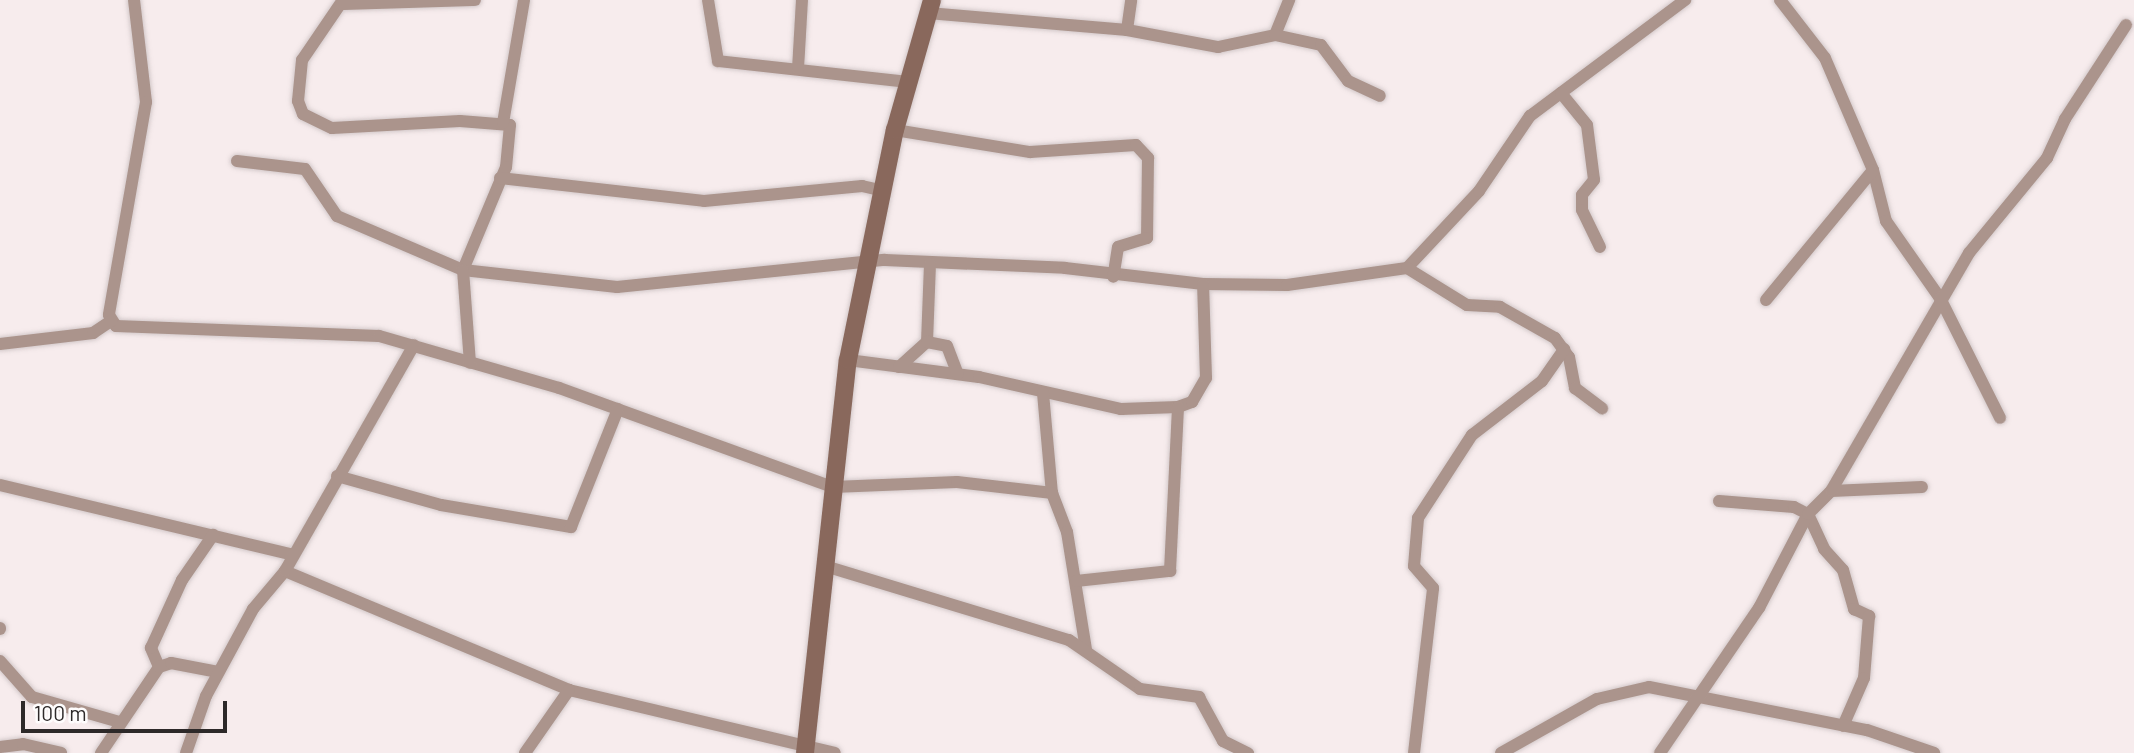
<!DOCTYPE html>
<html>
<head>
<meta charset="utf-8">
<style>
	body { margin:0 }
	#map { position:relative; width:2134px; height:753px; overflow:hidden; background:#f7eced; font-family:Barlow,sans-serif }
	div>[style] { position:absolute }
	.roads { filter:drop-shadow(0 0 2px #d3c9ca) drop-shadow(0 0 2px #d3c9ca) }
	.street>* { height:12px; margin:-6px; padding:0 6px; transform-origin:6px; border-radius:6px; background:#ab948c }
	.secondary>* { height:18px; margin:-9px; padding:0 9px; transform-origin:9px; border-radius:9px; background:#89685c }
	span { translate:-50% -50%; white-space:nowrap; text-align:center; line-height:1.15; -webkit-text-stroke:6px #fefcfc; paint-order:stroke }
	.scale { position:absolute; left:21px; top:701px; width:206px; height:32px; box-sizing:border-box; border:4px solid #2d2929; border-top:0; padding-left:9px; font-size:21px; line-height:24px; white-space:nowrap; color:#2d2929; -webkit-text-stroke:5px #fefcfc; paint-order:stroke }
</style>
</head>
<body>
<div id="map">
	<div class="roads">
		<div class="street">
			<i style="left:134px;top:0;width:103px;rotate:83.3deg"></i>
			<i style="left:146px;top:102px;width:216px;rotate:99.9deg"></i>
			<i style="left:109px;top:315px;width:13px;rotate:58deg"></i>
			<i style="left:116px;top:326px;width:263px;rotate:2.2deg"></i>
			<i style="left:379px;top:336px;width:187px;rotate:16.1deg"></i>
			<i style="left:559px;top:388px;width:291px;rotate:19.9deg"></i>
			<i style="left:833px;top:487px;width:124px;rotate:-2.3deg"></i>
			<i style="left:957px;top:482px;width:96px;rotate:6.6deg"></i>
			<i style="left:343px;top:0;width:73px;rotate:124.3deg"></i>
			<i style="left:302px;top:60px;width:41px;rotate:95.6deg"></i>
			<i style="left:298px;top:101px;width:14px;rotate:69deg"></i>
			<i style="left:303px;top:114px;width:32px;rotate:26deg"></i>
			<i style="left:332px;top:128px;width:128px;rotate:-3.1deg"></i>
			<i style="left:460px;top:121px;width:50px;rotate:4.6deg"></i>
			<i style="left:510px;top:125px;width:42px;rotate:95.4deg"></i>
			<i style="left:506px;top:167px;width:112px;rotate:112.7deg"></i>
			<i style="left:463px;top:270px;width:155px;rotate:6.3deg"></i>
			<i style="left:617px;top:287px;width:269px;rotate:-5.8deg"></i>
			<i style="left:885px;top:260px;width:180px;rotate:2.5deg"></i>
			<i style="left:1065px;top:268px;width:139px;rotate:6.6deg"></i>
			<i style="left:1203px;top:284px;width:84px;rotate:0.7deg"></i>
			<i style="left:1287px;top:285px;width:121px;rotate:-8.1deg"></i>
			<i style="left:1407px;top:268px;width:105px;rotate:-46.9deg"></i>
			<i style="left:1479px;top:191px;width:91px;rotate:-55.8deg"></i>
			<i style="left:1530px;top:116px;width:194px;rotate:-36.8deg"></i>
			<i style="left:708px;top:0;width:62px;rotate:80.7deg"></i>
			<i style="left:718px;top:61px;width:190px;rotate:6.3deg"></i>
			<i style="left:1780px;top:0;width:73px;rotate:52.2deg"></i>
			<i style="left:1825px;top:58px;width:122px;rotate:66.8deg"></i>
			<i style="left:1873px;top:170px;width:53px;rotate:75.7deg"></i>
			<i style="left:1886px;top:221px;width:94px;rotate:55deg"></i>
			<i style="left:1940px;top:298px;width:134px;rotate:63.4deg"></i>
			<i style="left:342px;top:4px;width:133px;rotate:-1.7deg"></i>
			<i style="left:928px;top:13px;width:200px;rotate:4.9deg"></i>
			<i style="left:1127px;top:30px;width:93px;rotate:10.6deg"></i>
			<i style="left:1218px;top:47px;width:58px;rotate:-11.9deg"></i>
			<i style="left:1275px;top:35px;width:38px;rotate:-68deg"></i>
			<i style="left:1127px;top:30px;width:30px;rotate:-82deg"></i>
			<i style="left:1275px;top:35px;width:47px;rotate:12.3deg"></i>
			<i style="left:1321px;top:45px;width:45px;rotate:53.1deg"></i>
			<i style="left:1348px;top:81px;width:35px;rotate:25deg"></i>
			<i style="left:798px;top:69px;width:69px;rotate:-86.7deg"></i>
			<i style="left:1561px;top:93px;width:41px;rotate:50.9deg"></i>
			<i style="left:1587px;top:125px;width:55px;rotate:82.7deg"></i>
			<i style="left:1594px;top:180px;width:19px;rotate:129deg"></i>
			<i style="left:1582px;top:195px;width:15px;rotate:90deg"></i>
			<i style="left:1582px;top:210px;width:41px;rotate:64.1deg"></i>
			<i style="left:503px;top:123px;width:125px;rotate:-80.3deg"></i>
			<i style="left:895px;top:130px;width:137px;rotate:9.3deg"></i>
			<i style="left:1030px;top:152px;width:106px;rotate:-3.8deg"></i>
			<i style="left:1136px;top:145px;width:18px;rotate:47deg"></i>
			<i style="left:1148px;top:158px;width:80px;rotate:90.7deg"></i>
			<i style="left:1147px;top:238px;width:30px;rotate:163deg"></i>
			<i style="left:1118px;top:247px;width:30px;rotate:99deg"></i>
			<i style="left:237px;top:161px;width:68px;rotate:6.7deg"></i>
			<i style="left:305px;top:169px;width:57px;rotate:55.8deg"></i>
			<i style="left:337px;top:216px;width:137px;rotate:23.2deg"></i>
			<i style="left:463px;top:270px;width:93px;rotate:85.7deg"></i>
			<i style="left:500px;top:178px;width:205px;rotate:6.4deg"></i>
			<i style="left:704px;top:201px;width:159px;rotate:-5.4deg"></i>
			<i style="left:862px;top:186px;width:22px;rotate:13deg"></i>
			<i style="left:1407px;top:268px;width:70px;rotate:31.7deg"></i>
			<i style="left:1467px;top:305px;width:33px;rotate:3deg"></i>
			<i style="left:1500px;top:307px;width:63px;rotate:29.4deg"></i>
			<i style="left:1555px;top:338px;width:24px;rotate:54deg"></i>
			<i style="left:1569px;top:357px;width:32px;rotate:79deg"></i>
			<i style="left:1575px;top:388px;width:34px;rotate:37deg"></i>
			<i style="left:1766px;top:300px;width:168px;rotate:-50.5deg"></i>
			<i style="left:927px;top:342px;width:78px;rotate:-87.8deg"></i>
			<i style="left:0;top:344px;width:94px;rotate:-6.7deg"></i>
			<i style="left:93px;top:333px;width:22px;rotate:-34deg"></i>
			<i style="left:848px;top:360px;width:132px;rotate:7.4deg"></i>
			<i style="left:979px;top:377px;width:146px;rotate:12.7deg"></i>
			<i style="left:1121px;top:409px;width:57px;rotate:-2deg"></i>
			<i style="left:1178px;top:407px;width:15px;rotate:-20deg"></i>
			<i style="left:1192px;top:402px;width:28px;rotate:-60deg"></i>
			<i style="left:1206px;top:378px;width:94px;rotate:-91.8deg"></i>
			<i style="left:899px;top:367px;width:38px;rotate:-42deg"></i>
			<i style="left:927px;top:342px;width:20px;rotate:11deg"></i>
			<i style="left:947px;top:346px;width:30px;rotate:69deg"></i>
			<i style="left:1043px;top:393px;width:100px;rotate:84.9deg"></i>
			<i style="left:1052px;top:493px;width:42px;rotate:69deg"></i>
			<i style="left:1067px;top:532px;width:119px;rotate:80.8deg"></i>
			<i style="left:337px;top:476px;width:108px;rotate:15.6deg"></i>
			<i style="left:441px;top:505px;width:132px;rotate:9.6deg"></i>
			<i style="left:571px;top:527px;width:127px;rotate:-68.3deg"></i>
			<i style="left:0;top:485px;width:301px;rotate:13.4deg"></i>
			<i style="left:1831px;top:491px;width:91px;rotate:-2.5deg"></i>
			<i style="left:1719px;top:501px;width:75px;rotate:4.6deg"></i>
			<i style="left:1794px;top:507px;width:16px;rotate:27deg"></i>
			<i style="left:1808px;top:514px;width:38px;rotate:65deg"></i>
			<i style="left:1824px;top:549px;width:28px;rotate:48deg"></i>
			<i style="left:1843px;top:570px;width:41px;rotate:74.2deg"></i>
			<i style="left:1854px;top:609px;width:17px;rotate:25deg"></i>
			<i style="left:1869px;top:616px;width:62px;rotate:94.6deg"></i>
			<i style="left:1864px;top:678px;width:52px;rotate:113.6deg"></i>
			<i style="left:825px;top:566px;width:255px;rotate:16.9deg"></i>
			<i style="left:1069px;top:640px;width:86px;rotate:34.6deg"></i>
			<i style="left:1140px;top:689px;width:60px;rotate:7.7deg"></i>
			<i style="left:1199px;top:697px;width:50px;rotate:61.4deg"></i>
			<i style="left:1223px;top:741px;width:28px;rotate:26deg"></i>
			<i style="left:285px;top:571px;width:308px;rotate:22.7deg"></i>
			<i style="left:569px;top:690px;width:273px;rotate:13.3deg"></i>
			<i style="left:1076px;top:581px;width:95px;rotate:-6.1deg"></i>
			<i style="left:1170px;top:571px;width:164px;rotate:-87.2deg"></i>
			<i style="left:0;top:629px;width:1px;rotate:-90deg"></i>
			<i style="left:0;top:661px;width:48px;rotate:48.4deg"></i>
			<i style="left:32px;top:697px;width:91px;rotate:16deg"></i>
			<i style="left:159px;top:667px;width:21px;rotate:-113deg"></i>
			<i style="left:151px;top:648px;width:75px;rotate:-65.5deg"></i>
			<i style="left:182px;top:580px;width:55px;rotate:-55.4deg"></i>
			<i style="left:0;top:747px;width:23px;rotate:-7deg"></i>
			<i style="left:23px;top:744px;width:39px;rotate:13deg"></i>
			<i style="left:101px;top:753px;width:104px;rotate:-56deg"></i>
			<i style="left:159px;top:667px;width:13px;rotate:-18deg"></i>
			<i style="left:171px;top:663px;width:48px;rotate:10.8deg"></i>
			<i style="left:186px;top:753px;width:60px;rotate:-70.7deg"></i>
			<i style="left:206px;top:696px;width:99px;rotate:-61.6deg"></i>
			<i style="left:253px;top:609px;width:50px;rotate:-49.9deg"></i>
			<i style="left:285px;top:571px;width:260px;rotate:-60.3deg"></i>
			<i style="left:525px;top:753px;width:77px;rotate:-55.1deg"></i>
			<i style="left:1414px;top:753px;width:166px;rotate:-83.4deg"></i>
			<i style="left:1433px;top:588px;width:29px;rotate:-131deg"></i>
			<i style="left:1414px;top:566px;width:48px;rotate:-85.2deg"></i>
			<i style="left:1418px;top:518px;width:99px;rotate:-57deg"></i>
			<i style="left:1472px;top:435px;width:88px;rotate:-37.6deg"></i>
			<i style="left:1542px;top:381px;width:39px;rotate:-55deg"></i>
			<i style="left:1501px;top:753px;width:110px;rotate:-29.4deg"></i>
			<i style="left:1597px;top:699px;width:53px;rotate:-13deg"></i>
			<i style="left:1649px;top:687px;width:222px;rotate:11.2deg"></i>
			<i style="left:1867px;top:730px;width:71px;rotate:18.9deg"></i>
			<i style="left:1660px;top:753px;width:176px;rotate:-55.7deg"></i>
			<i style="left:1759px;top:608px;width:106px;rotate:-62.5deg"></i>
			<i style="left:1808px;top:514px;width:33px;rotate:-45deg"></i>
			<i style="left:1831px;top:491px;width:275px;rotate:-59.9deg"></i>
			<i style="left:1969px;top:253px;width:123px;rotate:-50.6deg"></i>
			<i style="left:2047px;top:158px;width:43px;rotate:-65.2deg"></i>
			<i style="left:2065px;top:119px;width:112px;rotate:-57deg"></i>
		</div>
		<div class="secondary">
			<i style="left:805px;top:753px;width:395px;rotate:-83.8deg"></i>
			<i style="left:848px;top:360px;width:235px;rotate:-78.5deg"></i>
			<i style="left:895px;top:130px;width:135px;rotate:-74.1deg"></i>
		</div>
	</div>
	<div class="scale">100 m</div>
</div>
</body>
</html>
